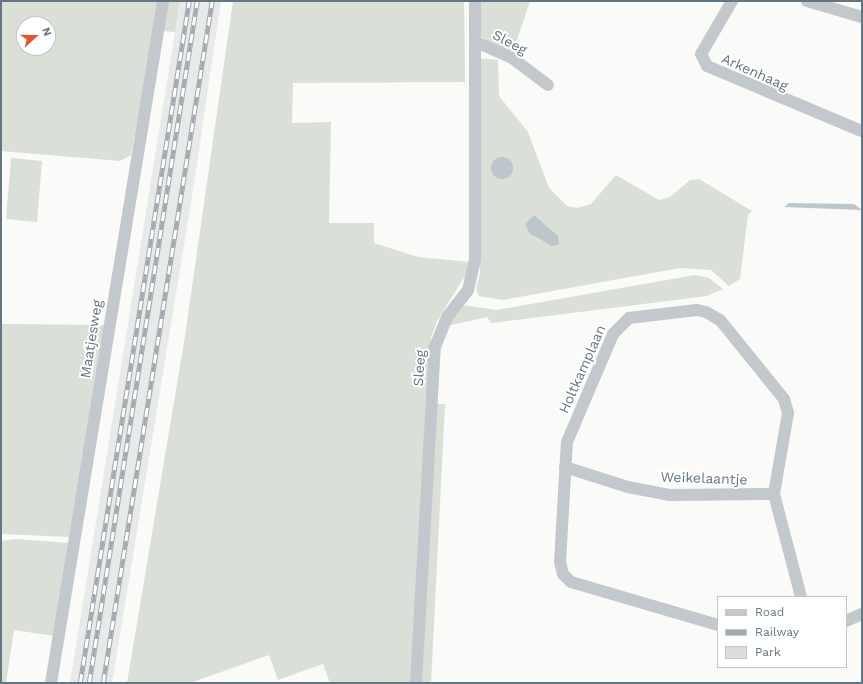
<!DOCTYPE html>
<html>
<head>
<meta charset="utf-8">
<style>
	body { margin:0 }
	#map { position:relative; width:863px; height:684px; overflow:hidden; background:#fafaf8; font-family:"Work Sans",sans-serif }
	div>[style] { position:absolute }
	.built>* { inset:0; background:#e8e9e9 }
	.green>* { inset:0; background:#dadfd7 }
	.water>* { inset:0; background:#bbc7cb }
	.round { border-radius:50% }
	.minor>* { height:12px; margin:-6px; padding:0 6px; transform-origin:6px; border-radius:6px; background:#c3c8cc }
	.rail>* { height:4.5px; margin-top:-2.25px; transform-origin:0; background:repeating-linear-gradient(90deg,#fff 0 9px,#a2aab0 0 18px); box-sizing:border-box; border-block:1px solid #a2aab0 }
	span { translate:-50% -50%; white-space:nowrap; text-align:center; line-height:1.15; -webkit-text-stroke:4px #fff; paint-order:stroke }
	.street-label { font-size:14px; color:#657683 }
	.frame { position:absolute; inset:0; border:2px solid #657683; pointer-events:none }
	.legend { position:absolute; left:717px; top:596px; width:130px; height:72px; box-sizing:border-box; background:#fff; border:1px solid #c1c8cd; margin:0; padding:5px 7px; list-style:none; font-size:12px; color:#657683 }
	.legend li { display:flex; align-items:center; gap:8px; height:20px }
	.legend b { width:20px; border:1px solid #c1c8cd }
	.north { position:absolute; left:16px; top:16px; width:40px; height:40px; box-sizing:border-box; background:#fff; border:1px solid #c1c8cd; border-radius:50%; rotate:69deg; font-size:11px; font-weight:700; line-height:16px; text-align:center; color:#657683 }
	.north::after { content:''; display:block; margin:auto; width:14px; height:18px; background:#e4572e; clip-path:polygon(50% 0,100% 100%,50% 72%,0 100%) }
</style>
</head>
<body>
<div id="map">
	<div class="built">
		<i style="clip-path:polygon(180px 1px,221px 1px,192px 197px,112px 683px,70px 683px)"></i>
	</div>
	<div class="green">
		<i style="clip-path:polygon(evenodd,1px 1px,160px 1px,131px 155px,120px 161px,1px 151px,1px 1px,24px 24px,48px 24px,48px 48px,24px 48px,24px 24px)"></i>
		<i style="clip-path:polygon(167px 1px,180px 1px,175px 32px,162px 31px)"></i>
		<i style="clip-path:polygon(233px 1px,464px 1px,465px 82px,293px 83px,292px 123px,331px 122px,329px 223px,374px 223px,374px 243px,418px 257px,469px 262px,465px 276px,437px 321px,431px 338px,413px 683px,330px 683px,323px 664px,278px 680px,269px 655px,190px 683px,127px 683px,185px 336px)"></i>
		<i style="clip-path:polygon(478px 1px,530px 1px,513px 52px,492px 45px,478px 34px)"></i>
		<i style="clip-path:polygon(evenodd,479px 58px,498px 60px,499px 96px,528px 132px,549px 188px,567px 206px,577px 208px,591px 204px,616px 175px,659px 200px,670px 197px,690px 180px,699px 179px,752px 211px,748px 215px,740px 279px,729px 286px,711px 270px,680px 268px,503px 300px,479px 296px,476px 290px,480px 272px,479px 58px,543px 222px,547px 228px,549px 244px,534px 237px,543px 222px)"></i>
		<i style="clip-path:polygon(11px 158px,42px 161px,37px 222px,6px 219px)"></i>
		<i style="clip-path:polygon(695px 275px,709px 278px,723px 289px,707px 296px,491px 323px,487px 317px,447px 326px,463px 305px,496px 310px)"></i>
		<i style="clip-path:polygon(1px 324px,107px 325px,71px 537px,1px 534px)"></i>
		<i style="clip-path:polygon(434px 404px,445px 404px,431px 683px,421px 683px)"></i>
		<i style="clip-path:polygon(16px 539px,70px 543px,55px 636px,14px 630px,6px 683px,1px 683px,1px 541px)"></i>
	</div>
	<div class="water">
		<i class="round" style="left:491px;top:157px;width:22px;height:22px"></i>
		<i style="clip-path:polygon(789px 203px,854px 204px,862px 210px,784px 207px)"></i>
		<i style="clip-path:polygon(534px 215px,558px 236px,559px 244px,552px 246px,530px 234px,525px 224px)"></i>
	</div>
	<div class="minor">
		<i style="left:732px;top:1px;width:61px;rotate:120.3deg"></i>
		<i style="left:701px;top:54px;width:13px;rotate:63deg"></i>
		<i style="left:707px;top:66px;width:168px;rotate:22.8deg"></i>
		<i style="left:807px;top:1px;width:57px;rotate:16.2deg"></i>
		<i style="left:476px;top:42px;width:39px;rotate:24deg"></i>
		<i style="left:512px;top:58px;width:45px;rotate:36.9deg"></i>
		<i style="left:565px;top:467px;width:66px;rotate:17.6deg"></i>
		<i style="left:628px;top:487px;width:43px;rotate:10.8deg"></i>
		<i style="left:670px;top:495px;width:104px;rotate:-0.6deg"></i>
		<i style="left:846px;top:621px;width:17px;rotate:-24deg"></i>
		<i style="left:718px;top:625px;width:153px;rotate:-163.7deg"></i>
		<i style="left:571px;top:582px;width:11px;rotate:-135deg"></i>
		<i style="left:563px;top:574px;width:12px;rotate:-104deg"></i>
		<i style="left:560px;top:562px;width:120px;rotate:-86.7deg"></i>
		<i style="left:567px;top:442px;width:117px;rotate:-66.9deg"></i>
		<i style="left:613px;top:334px;width:23px;rotate:-45deg"></i>
		<i style="left:629px;top:318px;width:68px;rotate:-6.7deg"></i>
		<i style="left:697px;top:310px;width:9px;rotate:13deg"></i>
		<i style="left:706px;top:312px;width:16px;rotate:30deg"></i>
		<i style="left:720px;top:320px;width:102px;rotate:51deg"></i>
		<i style="left:784px;top:399px;width:15px;rotate:74deg"></i>
		<i style="left:788px;top:413px;width:82px;rotate:99.8deg"></i>
		<i style="left:774px;top:494px;width:106px;rotate:75.3deg"></i>
		<i style="left:51px;top:683px;width:691px;rotate:-80.67deg"></i>
		<i style="left:416px;top:683px;width:337px;rotate:-86.8deg"></i>
		<i style="left:435px;top:347px;width:32px;rotate:-68deg"></i>
		<i style="left:447px;top:317px;width:34px;rotate:-52deg"></i>
		<i style="left:468px;top:290px;width:32px;rotate:-77deg"></i>
		<i style="left:475px;top:259px;width:258px;rotate:-90deg"></i>
	</div>
	<div class="rail">
		<i style="left:80px;top:683px;width:691px;rotate:-80.92deg"></i>
		<i style="left:89px;top:683px;width:690px;rotate:-81deg"></i>
		<i style="left:103px;top:683px;width:691px;rotate:-80.92deg"></i>
	</div>
	<div class="street-label">
		<span style="left:510px;top:42px;rotate:28deg">Sleeg</span>
		<span style="left:755px;top:72px;rotate:24deg">Arkenhaag</span>
		<span style="left:91px;top:339px;rotate:-81deg">Maatjesweg</span>
		<span style="left:419px;top:368px;rotate:-86deg">Sleeg</span>
		<span style="left:582px;top:369px;rotate:-66deg">Holtkamplaan</span>
		<span style="left:704px;top:478px;rotate:2deg">Weikelaantje</span>
	</div>
	<div class="frame"></div>
	<ul class="legend">
	<li><b style="height:5px;background:#c3c8cc"></b>Road</li>
	<li><b style="height:5px;background:#a2aab0"></b>Railway</li>
	<li><b style="height:11px;background:#dadfd7"></b>Park</li>
	</ul>
	<div class="north">N</div>
</div>
</body>
</html>
